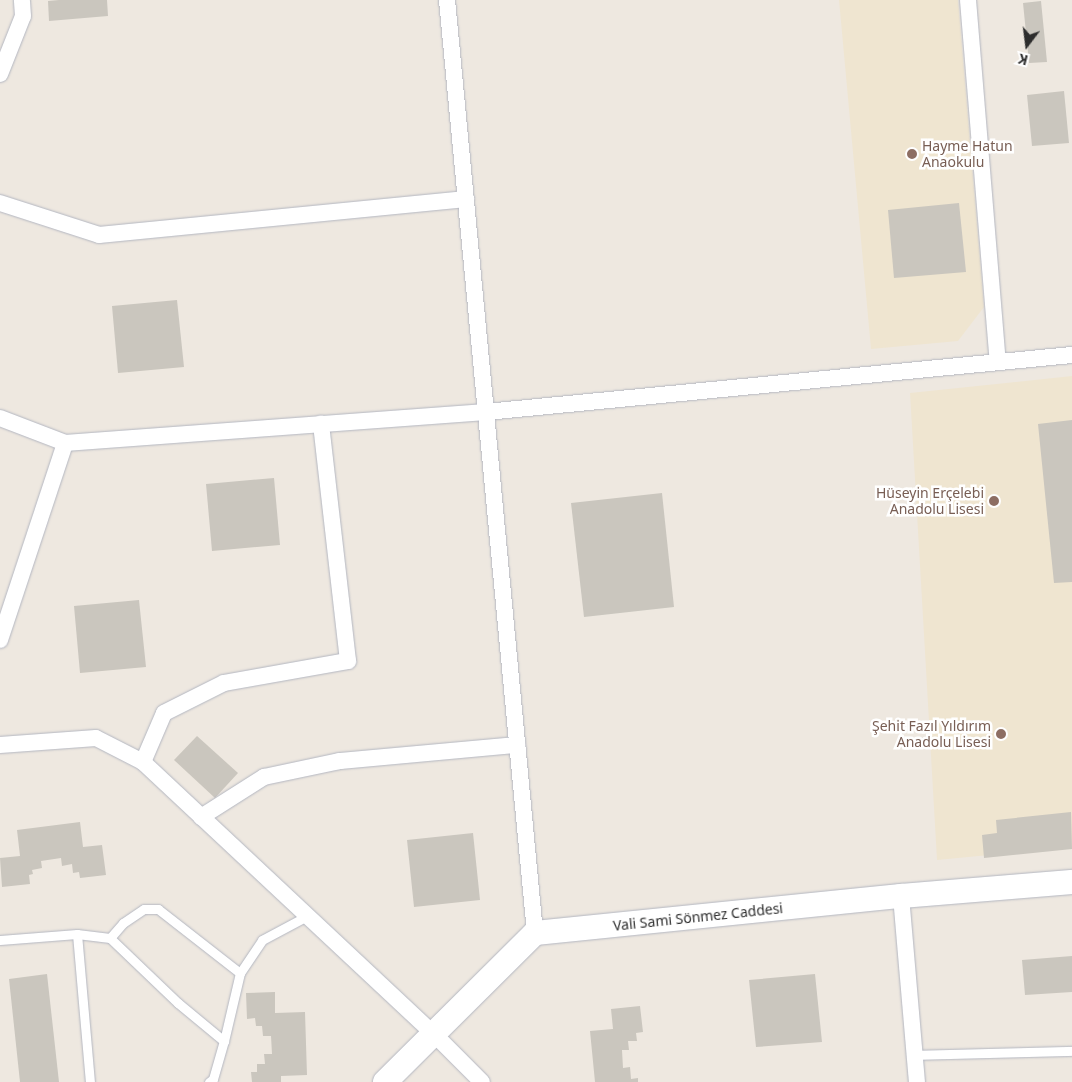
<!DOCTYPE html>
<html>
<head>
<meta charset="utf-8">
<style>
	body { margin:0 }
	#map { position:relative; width:1072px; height:1082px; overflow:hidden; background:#eee8e0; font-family:"Noto Sans",sans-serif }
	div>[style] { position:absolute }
	.education>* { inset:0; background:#efe5d0 }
	.building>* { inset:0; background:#cac6be }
	.roads { filter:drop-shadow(0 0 1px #b3b6c0) drop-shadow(0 0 1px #b3b6c0) }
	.lane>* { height:9px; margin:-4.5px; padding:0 4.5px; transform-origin:4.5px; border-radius:4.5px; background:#fff }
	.street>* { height:16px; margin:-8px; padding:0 8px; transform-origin:8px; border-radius:8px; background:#fff }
	.secondary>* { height:24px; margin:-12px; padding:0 12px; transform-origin:12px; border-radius:12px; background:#fff }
	.dots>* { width:14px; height:14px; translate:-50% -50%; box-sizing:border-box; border:2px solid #fff; border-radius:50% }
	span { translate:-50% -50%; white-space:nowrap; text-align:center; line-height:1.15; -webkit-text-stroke:5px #fff; paint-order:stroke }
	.education-label { font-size:14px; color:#785e54 }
	.left { translate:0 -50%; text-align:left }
	.right { translate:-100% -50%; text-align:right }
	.street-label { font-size:14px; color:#2d2d2d }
	.north { position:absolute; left:1002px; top:20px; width:50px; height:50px; -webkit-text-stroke:4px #fff; paint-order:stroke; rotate:195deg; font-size:14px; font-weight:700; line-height:20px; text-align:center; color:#2d2d2d }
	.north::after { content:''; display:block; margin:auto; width:18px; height:22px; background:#2d2d2d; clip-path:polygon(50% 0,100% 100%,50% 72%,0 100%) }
</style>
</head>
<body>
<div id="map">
	<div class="education">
		<i style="clip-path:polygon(839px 0,958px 0,984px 307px,958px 341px,871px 349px)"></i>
		<i style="clip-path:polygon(1072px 376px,1072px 847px,937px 860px,910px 393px)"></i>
	</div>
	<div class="building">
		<i style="clip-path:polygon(59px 0,107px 0,108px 16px,49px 21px,48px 1px)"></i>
		<i style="clip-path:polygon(1041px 1px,1047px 62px,1029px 63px,1023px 3px)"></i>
		<i style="clip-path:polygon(1064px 91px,1069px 143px,1032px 146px,1027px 95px)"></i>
		<i style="clip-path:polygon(959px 203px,966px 272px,894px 278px,888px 210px)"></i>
		<i style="clip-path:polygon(177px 300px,184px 367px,118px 373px,112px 306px)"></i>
		<i style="clip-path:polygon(1072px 420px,1072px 582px,1054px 583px,1038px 424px)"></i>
		<i style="clip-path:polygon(274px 478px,280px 545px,212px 551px,206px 484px)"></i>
		<i style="clip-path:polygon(662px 493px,674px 607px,584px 617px,571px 503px)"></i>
		<i style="clip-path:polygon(139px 600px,146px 667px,80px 673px,74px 606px)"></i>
		<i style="clip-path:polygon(197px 736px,238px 773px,215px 798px,174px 760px)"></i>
		<i style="clip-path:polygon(1071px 812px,1072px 849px,984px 858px,982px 835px,997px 833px,996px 820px)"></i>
		<i style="clip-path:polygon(80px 822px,83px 847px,102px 845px,106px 875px,80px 878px,79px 872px,73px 873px,72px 864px,62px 866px,61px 858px,41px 861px,42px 868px,32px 870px,33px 874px,29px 875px,30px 884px,2px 887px,0 858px,20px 856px,17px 830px)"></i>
		<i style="clip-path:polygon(473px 833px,480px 900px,414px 907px,407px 840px)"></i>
		<i style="clip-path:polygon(1072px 956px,1072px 992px,1025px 995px,1022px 960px)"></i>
		<i style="clip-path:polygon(47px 974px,59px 1082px,20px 1082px,9px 979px)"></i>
		<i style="clip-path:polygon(815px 974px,822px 1042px,756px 1047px,749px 980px)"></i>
		<i style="clip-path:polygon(275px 992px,275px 1013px,305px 1012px,307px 1075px,281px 1076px,281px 1082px,252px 1082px,251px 1072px,257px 1072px,257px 1064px,265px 1064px,264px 1054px,272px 1054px,271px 1036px,263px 1036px,262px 1026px,256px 1026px,255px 1018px,247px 1019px,246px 993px)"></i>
		<i style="clip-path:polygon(640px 1006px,643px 1032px,636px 1033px,637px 1041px,628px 1041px,629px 1050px,622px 1050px,623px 1068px,630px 1067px,631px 1079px,638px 1078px,638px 1082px,595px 1082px,590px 1031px,613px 1029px,611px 1009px)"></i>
	</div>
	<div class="roads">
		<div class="lane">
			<i style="left:77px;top:934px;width:33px;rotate:7deg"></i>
			<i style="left:110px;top:938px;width:20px;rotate:-49deg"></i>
			<i style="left:123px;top:923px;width:25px;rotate:-34deg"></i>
			<i style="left:144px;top:909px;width:14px"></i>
			<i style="left:158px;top:909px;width:104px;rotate:38deg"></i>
			<i style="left:110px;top:938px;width:94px;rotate:43.7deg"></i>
			<i style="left:178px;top:1003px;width:60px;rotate:39.6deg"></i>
			<i style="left:0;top:940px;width:77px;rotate:-4.5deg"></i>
			<i style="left:77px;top:934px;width:149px;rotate:85deg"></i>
			<i style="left:915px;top:1055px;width:157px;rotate:-1.5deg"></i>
			<i style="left:209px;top:1082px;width:5px;rotate:-37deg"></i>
			<i style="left:213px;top:1079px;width:40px;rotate:-74deg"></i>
			<i style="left:224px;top:1041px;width:70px;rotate:-76.8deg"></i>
			<i style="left:240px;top:973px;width:40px;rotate:-56deg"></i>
			<i style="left:262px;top:940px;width:51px;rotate:-28.1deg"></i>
		</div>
		<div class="street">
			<i style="left:447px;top:0;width:937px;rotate:84.61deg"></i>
			<i style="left:968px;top:0;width:363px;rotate:85.3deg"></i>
			<i style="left:0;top:74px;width:62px;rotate:-68.4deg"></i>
			<i style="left:23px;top:16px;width:16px;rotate:-94deg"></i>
			<i style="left:0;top:203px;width:104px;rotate:17.9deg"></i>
			<i style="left:99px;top:235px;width:369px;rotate:-5.6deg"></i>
			<i style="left:0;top:418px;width:70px;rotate:21deg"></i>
			<i style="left:65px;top:443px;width:422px;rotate:-4.2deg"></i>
			<i style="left:486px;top:412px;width:589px;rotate:-5.56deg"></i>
			<i style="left:0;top:640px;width:207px;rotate:-71.7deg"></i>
			<i style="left:0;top:745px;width:96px;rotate:-4.2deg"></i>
			<i style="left:96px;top:738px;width:53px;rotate:27.1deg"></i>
			<i style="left:143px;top:762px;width:397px;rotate:43.1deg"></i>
			<i style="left:433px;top:1033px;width:69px;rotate:45deg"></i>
			<i style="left:143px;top:762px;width:53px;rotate:-66.8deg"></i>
			<i style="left:164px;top:713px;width:67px;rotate:-26.6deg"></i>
			<i style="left:224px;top:683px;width:126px;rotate:-10.1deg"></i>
			<i style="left:348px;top:661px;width:239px;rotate:-96.5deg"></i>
			<i style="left:201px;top:817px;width:75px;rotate:-32.4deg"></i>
			<i style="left:264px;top:777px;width:78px;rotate:-11.9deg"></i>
			<i style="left:340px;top:761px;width:178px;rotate:-5.2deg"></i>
			<i style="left:901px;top:896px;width:187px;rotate:85.1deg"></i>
		</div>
		<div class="secondary">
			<i style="left:385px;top:1082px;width:211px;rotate:-44.8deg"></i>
			<i style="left:535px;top:933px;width:368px;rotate:-5.8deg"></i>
			<i style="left:901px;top:896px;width:172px;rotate:-4.7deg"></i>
		</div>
	</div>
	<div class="dots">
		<i style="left:912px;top:154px;background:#8d6e63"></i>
		<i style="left:994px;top:501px;background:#8d6e63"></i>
		<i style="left:1001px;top:734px;background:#8d6e63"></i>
	</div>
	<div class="education-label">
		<span class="left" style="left:922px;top:154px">Hayme Hatun<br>Anaokulu</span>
		<span class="right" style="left:984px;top:501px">Hüseyin Erçelebi<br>Anadolu Lisesi</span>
		<span class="right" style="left:991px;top:734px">Şehit Fazıl Yıldırım<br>Anadolu Lisesi</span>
	</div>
	<div class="street-label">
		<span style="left:698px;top:917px;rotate:-6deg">Vali Sami Sönmez Caddesi</span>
	</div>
	<div class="north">K</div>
</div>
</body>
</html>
